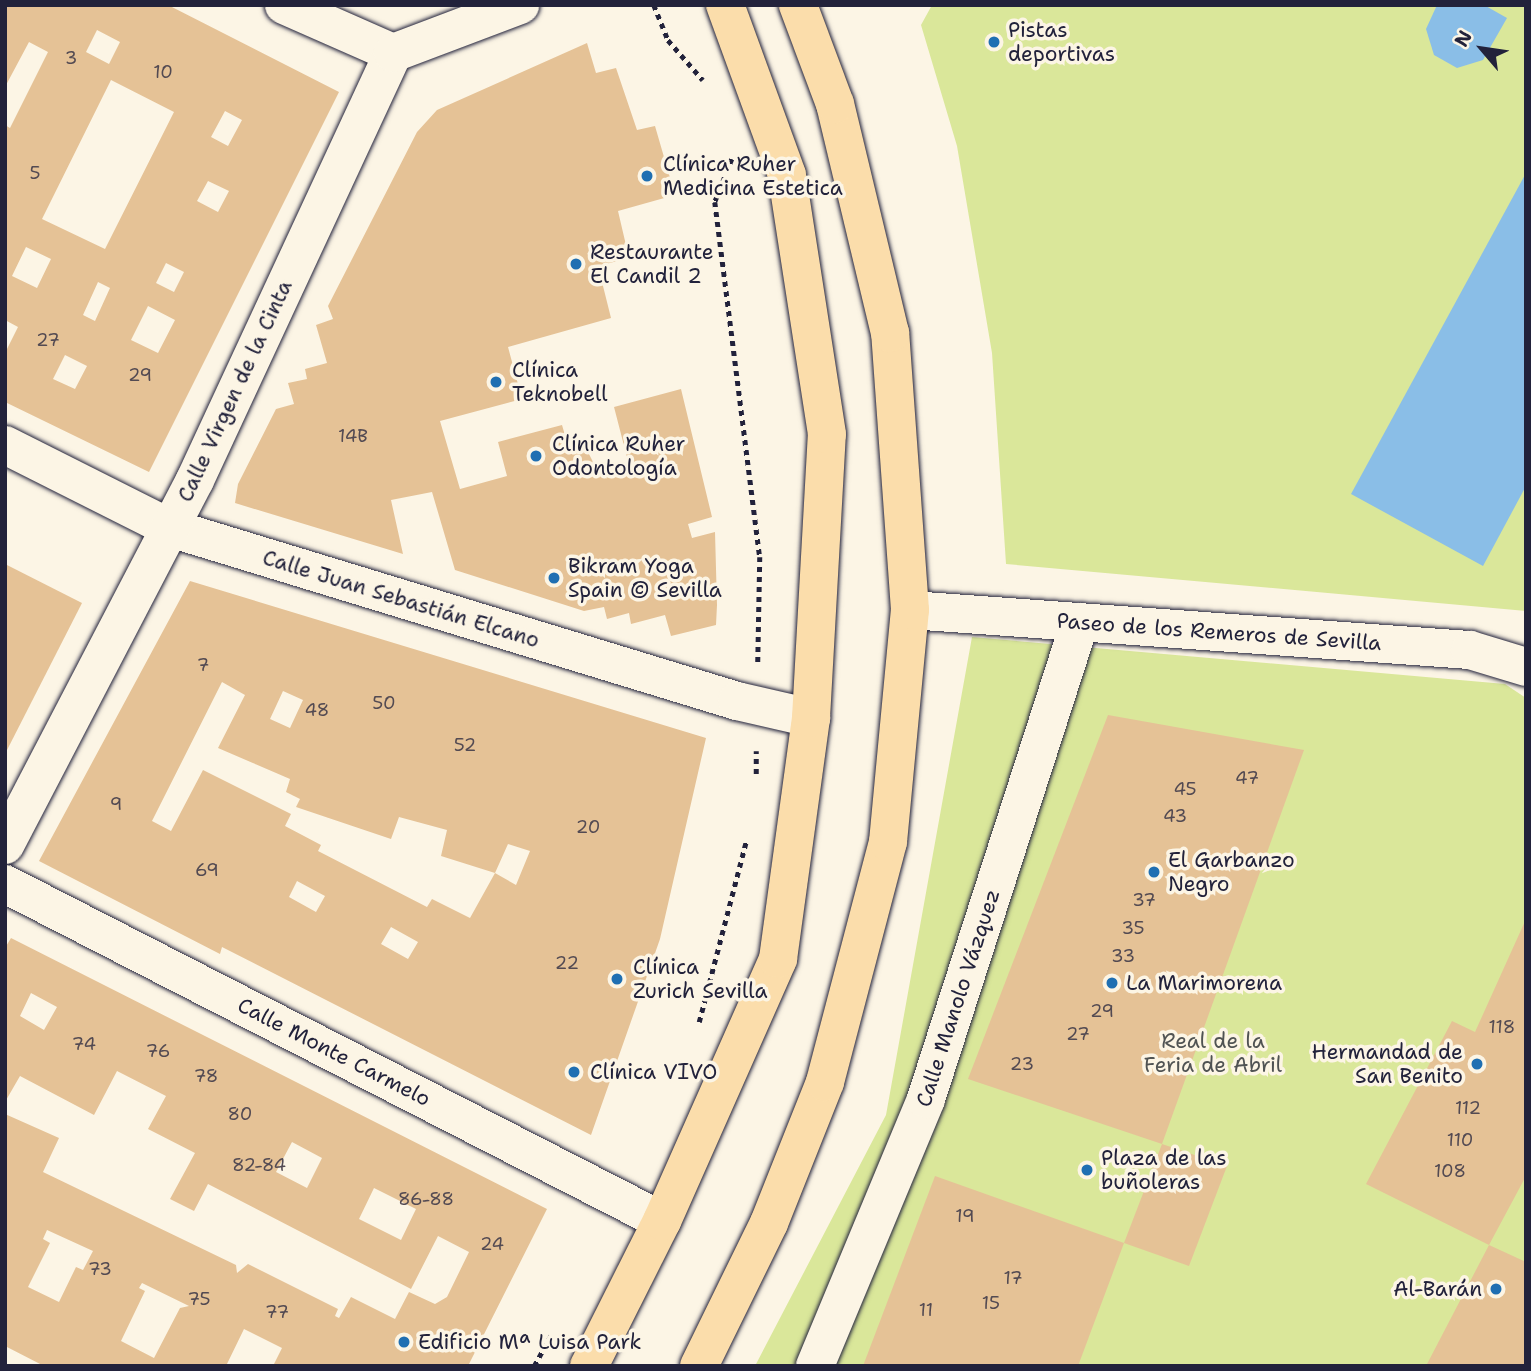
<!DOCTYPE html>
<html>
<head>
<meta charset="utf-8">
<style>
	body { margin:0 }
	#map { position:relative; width:1531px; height:1371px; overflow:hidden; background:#fcf5e5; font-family:"Shantell Sans",sans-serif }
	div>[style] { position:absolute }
	.green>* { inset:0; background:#dae79a }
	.water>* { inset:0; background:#8abee7 }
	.building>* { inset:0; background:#e5c296 }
	.path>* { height:4.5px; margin-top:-2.25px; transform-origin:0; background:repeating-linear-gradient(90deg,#22223b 0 5px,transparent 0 10px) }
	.roads { filter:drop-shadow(0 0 2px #22223b) drop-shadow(0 0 2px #22223b) }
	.street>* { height:38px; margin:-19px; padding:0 19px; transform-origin:19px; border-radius:19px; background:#fcf5e5 }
	.primary>* { height:38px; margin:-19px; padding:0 19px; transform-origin:19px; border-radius:19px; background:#fbddab }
	.dots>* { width:19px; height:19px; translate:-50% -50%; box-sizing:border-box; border:4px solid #fcf5e5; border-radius:50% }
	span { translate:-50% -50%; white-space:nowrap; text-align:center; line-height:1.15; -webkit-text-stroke:7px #fcf5e5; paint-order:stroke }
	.number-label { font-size:18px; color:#534a52 }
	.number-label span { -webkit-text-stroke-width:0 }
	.poi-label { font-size:21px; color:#22223b }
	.left { translate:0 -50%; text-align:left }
	.right { translate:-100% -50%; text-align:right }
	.street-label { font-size:21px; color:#22223b }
	.park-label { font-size:21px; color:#505353 }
	.frame { position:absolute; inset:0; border:7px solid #22223b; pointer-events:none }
	.north { position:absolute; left:1447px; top:14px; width:70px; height:70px; -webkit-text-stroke:5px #fcf5e5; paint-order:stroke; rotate:299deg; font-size:19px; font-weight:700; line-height:28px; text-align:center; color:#22223b }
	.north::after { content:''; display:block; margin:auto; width:24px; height:32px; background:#22223b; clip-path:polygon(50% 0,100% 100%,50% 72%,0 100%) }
</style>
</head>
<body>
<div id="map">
	<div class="green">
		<i style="clip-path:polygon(932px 5px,1526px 5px,1526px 611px,1006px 564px,992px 353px,957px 146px,921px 25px)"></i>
		<i style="clip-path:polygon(972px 637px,1505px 684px,1526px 698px,1526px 1366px,755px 1366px,886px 1115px)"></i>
	</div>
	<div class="water">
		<i style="clip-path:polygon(1437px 5px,1484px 5px,1507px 18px,1483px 60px,1457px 68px,1434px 55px,1426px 29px)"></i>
		<i style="clip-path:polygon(1526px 173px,1526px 486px,1483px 566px,1351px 494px)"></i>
	</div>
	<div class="building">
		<i style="clip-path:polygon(evenodd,5px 5px,168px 5px,339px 92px,149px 472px,5px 402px,5px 353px,18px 327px,5px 320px,5px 125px,10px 128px,48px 52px,29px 42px,5px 87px,5px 5px,97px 30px,120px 42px,109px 64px,86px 52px,97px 30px,5px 5px,111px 80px,174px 112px,105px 249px,42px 219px,111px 80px,5px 5px,225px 111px,242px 120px,228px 146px,211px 137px,225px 111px,5px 5px,208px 181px,229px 191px,218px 212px,197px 201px,208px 181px,5px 5px,26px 247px,51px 259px,37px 288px,12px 276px,26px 247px,5px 5px,166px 263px,184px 272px,174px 292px,156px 283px,166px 263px,5px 5px,98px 282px,110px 288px,95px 321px,83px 315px,98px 282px,5px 5px,148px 306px,175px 320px,158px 353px,131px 340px,148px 306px,5px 5px,65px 355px,87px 366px,75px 389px,53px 379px,65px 355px)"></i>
		<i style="clip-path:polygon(587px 43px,596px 73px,616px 68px,637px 130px,655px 126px,675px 195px,618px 211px,629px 258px,598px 266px,611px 318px,508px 347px,522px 399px,440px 421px,460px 489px,507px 476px,498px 442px,562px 425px,570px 452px,586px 448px,599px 474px,629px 465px,614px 407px,681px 389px,712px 517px,688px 524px,692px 538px,715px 532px,717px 605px,716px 625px,671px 636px,665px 615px,631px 624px,629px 613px,607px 619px,604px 607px,584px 611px,455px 570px,432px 492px,391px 500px,403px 554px,235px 503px,238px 484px,276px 409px,294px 404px,288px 383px,307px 379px,305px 369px,327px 363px,316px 325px,333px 319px,328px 306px,417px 132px,437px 110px)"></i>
		<i style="clip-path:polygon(5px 564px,82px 603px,5px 754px)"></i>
		<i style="clip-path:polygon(evenodd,190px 581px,706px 738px,660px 939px,591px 1135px,222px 947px,220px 954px,39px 861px,190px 581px,222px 682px,245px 695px,218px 748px,290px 779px,286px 792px,300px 799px,296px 807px,391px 839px,399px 817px,447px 830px,441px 856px,495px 873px,508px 844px,530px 851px,516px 885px,495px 873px,470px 918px,432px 899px,427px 907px,318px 851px,321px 845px,285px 826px,291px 814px,203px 770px,171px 831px,152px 821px,222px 682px,190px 581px,283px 691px,303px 700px,290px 728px,270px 719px,283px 691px,190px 581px,297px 881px,325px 896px,316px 912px,289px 897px,297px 881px,190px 581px,391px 927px,418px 942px,408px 959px,381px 944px,391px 927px)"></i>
		<i style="clip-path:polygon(1108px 715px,1304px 750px,1162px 1144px,968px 1079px)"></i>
		<i style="clip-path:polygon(1526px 919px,1526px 1176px,1489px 1245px,1526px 1262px,1526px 1366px,1426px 1366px,1489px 1245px,1366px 1184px,1452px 1021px,1475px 1032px)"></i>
		<i style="clip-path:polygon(evenodd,11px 938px,547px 1209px,468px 1366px,273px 1366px,282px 1348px,244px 1329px,226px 1366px,44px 1366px,5px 1346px,5px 1114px,59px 1138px,43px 1172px,236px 1265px,237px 1273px,248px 1264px,338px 1309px,335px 1316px,339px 1318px,351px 1297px,395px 1319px,409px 1292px,435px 1304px,447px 1297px,469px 1252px,438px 1236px,411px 1289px,208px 1184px,194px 1211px,170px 1199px,195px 1153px,148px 1129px,166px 1096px,117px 1071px,94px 1115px,20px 1076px,5px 1102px,5px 948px,11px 938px,31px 993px,57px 1007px,44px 1030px,20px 1016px,31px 993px,11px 938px,292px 1142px,322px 1158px,307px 1188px,276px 1172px,292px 1142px,11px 938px,374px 1188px,416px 1209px,401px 1240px,359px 1219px,374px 1188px,11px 938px,47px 1230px,93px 1251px,83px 1270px,76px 1267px,59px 1302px,28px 1287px,50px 1243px,43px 1239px,47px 1230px,11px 938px,142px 1283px,189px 1306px,180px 1308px,154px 1358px,121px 1341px,145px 1291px,139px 1288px,142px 1283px)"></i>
		<i style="clip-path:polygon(1162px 1144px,1227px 1166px,1189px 1266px,1124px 1243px)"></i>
		<i style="clip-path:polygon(935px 1176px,1124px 1243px,1078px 1366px,863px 1366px)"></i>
	</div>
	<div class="path">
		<i style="left:654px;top:5px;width:38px;rotate:68deg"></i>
		<i style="left:668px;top:40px;width:53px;rotate:48.8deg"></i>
		<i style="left:732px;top:159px;width:46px;rotate:111.6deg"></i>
		<i style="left:715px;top:202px;width:358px;rotate:82.8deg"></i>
		<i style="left:760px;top:557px;width:105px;rotate:91.1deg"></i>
		<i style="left:756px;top:774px;width:23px;rotate:-90deg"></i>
		<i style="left:699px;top:1022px;width:187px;rotate:-75.4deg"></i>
		<i style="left:534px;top:1366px;width:38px;rotate:-61deg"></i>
	</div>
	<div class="roads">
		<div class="street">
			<i style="left:284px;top:5px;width:119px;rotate:23.8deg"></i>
			<i style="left:5px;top:445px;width:185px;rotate:26.7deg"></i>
			<i style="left:170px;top:528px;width:593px;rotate:16.97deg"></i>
			<i style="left:737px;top:701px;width:76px;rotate:12.9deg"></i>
			<i style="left:910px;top:610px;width:561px;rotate:4.09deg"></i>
			<i style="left:1470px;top:650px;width:59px;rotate:16.9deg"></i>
			<i style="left:5px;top:845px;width:411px;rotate:-62.5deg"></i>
			<i style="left:195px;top:480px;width:471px;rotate:-65.1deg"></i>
			<i style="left:393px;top:53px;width:136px;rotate:-20.7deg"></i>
			<i style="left:5px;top:884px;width:738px;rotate:27.15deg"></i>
			<i style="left:815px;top:1366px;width:289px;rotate:-67.4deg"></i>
			<i style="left:926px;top:1099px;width:501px;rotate:-72.11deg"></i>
		</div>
		<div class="primary">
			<i style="left:589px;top:1366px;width:162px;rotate:-63.3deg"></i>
			<i style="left:662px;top:1221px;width:287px;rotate:-66.1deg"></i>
			<i style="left:778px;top:959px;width:243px;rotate:-82.2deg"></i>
			<i style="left:811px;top:718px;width:284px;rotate:-86.8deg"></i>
			<i style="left:827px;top:434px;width:262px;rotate:-98.8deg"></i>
			<i style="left:787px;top:175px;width:181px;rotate:-110deg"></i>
			<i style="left:699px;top:1366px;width:159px;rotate:-63.9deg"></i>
			<i style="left:769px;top:1223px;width:152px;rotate:-68.3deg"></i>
			<i style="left:825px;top:1082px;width:248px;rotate:-75.3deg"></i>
			<i style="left:888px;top:842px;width:233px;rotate:-84.6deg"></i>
			<i style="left:910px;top:610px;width:278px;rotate:-94.1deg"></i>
			<i style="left:890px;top:333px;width:236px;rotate:-103.5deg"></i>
			<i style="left:835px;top:104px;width:106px;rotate:-110.5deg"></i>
		</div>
	</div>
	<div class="dots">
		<i style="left:994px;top:42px;background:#1f6fb2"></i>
		<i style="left:647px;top:176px;background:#1f6fb2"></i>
		<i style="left:576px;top:264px;background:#1f6fb2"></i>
		<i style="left:496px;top:382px;background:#1f6fb2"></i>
		<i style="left:536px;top:456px;background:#1f6fb2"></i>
		<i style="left:554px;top:578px;background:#1f6fb2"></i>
		<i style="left:1154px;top:872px;background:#1f6fb2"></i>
		<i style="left:617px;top:979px;background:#1f6fb2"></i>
		<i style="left:1112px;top:983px;background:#1f6fb2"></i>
		<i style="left:1477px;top:1064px;background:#1f6fb2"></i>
		<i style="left:574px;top:1072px;background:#1f6fb2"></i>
		<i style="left:1087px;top:1170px;background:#1f6fb2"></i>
		<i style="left:1496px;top:1289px;background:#1f6fb2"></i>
		<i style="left:404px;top:1342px;background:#1f6fb2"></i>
	</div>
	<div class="number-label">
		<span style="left:71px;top:58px">3</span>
		<span style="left:163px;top:72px">10</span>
		<span style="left:35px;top:173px">5</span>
		<span style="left:48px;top:340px">27</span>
		<span style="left:140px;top:375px">29</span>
		<span style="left:353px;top:436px">14B</span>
		<span style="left:203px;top:665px">7</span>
		<span style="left:384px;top:703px">50</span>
		<span style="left:317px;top:710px">48</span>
		<span style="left:465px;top:745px">52</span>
		<span style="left:1247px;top:778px">47</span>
		<span style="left:1185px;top:789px">45</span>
		<span style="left:116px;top:804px">9</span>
		<span style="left:1175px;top:816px">43</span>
		<span style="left:588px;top:827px">20</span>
		<span style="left:207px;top:870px">69</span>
		<span style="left:1144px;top:900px">37</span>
		<span style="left:1133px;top:928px">35</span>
		<span style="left:1123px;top:956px">33</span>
		<span style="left:567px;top:963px">22</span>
		<span style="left:1102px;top:1011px">29</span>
		<span style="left:1502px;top:1027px">118</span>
		<span style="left:1078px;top:1034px">27</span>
		<span style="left:84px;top:1044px">74</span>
		<span style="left:158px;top:1051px">76</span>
		<span style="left:1022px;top:1064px">23</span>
		<span style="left:206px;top:1076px">78</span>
		<span style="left:1468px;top:1108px">112</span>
		<span style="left:240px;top:1114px">80</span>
		<span style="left:1460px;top:1140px">110</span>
		<span style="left:259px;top:1165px">82-84</span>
		<span style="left:1450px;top:1171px">108</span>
		<span style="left:426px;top:1199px">86-88</span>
		<span style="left:965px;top:1216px">19</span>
		<span style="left:492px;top:1244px">24</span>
		<span style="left:100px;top:1269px">73</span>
		<span style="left:1013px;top:1278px">17</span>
		<span style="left:199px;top:1299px">75</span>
		<span style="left:991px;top:1303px">15</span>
		<span style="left:926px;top:1310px">11</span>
		<span style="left:277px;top:1312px">77</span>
	</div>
	<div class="poi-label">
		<span class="left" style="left:1008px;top:42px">Pistas<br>deportivas</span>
		<span class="left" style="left:663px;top:176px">Clínica Ruher<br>Medicina Estetica</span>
		<span class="left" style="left:590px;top:264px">Restaurante<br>El Candil 2</span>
		<span class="left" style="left:512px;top:382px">Clínica<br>Teknobell</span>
		<span class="left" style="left:552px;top:456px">Clínica Ruher<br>Odontología</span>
		<span class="left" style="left:568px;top:578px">Bikram Yoga<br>Spain © Sevilla</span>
		<span class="left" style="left:1168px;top:872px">El Garbanzo<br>Negro</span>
		<span class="left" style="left:633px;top:979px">Clínica<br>Zurich Sevilla</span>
		<span class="left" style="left:1126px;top:983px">La Marimorena</span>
		<span class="right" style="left:1463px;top:1064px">Hermandad de<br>San Benito</span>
		<span class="left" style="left:590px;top:1072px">Clínica VIVO</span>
		<span class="left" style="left:1101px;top:1170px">Plaza de las<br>buñoleras</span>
		<span class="right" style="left:1482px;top:1289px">Al-Barán</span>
		<span class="left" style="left:418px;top:1342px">Edificio Mª Luisa Park</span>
	</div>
	<div class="street-label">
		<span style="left:235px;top:391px;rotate:-65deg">Calle Virgen de la Cinta</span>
		<span style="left:401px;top:599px;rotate:17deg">Calle Juan Sebastián Elcano</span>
		<span style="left:1219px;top:632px;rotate:4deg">Paseo de los Remeros de Sevilla</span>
		<span style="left:958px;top:998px;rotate:-72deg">Calle Manolo Vázquez</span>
		<span style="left:334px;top:1052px;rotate:27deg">Calle Monte Carmelo</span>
	</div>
	<div class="park-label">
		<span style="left:1213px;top:1053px">Real de la<br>Feria de Abril</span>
	</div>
	<div class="frame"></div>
	<div class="north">N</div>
</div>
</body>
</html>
